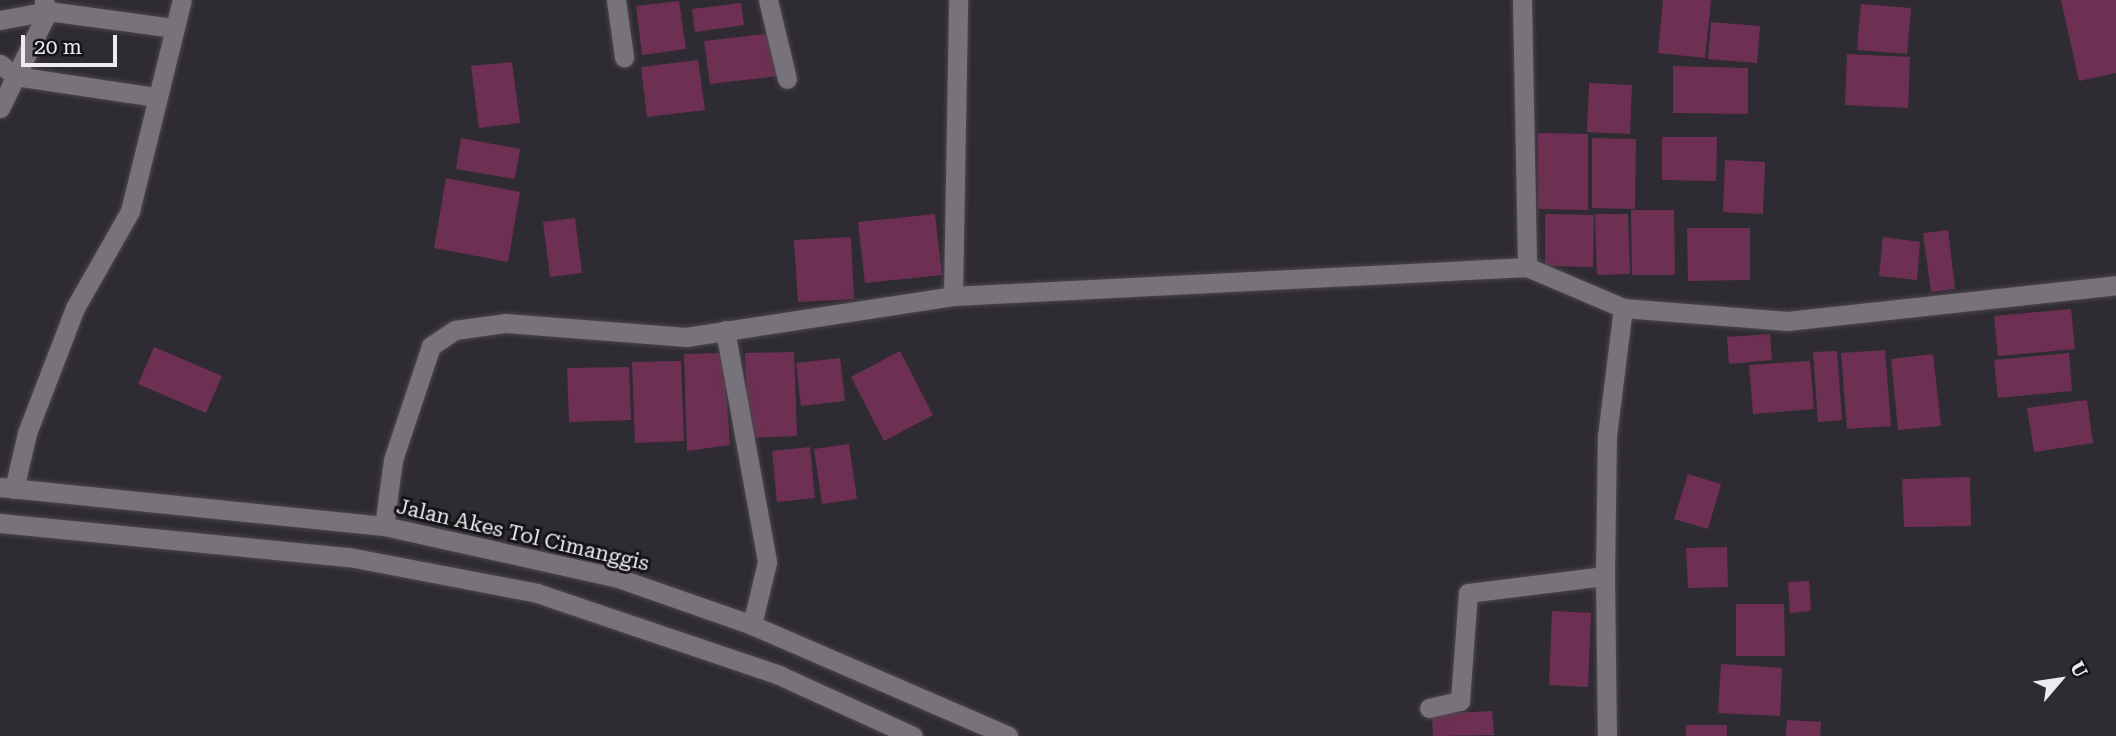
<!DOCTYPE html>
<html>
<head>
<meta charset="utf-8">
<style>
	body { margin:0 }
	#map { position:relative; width:2116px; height:736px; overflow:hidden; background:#2f2b32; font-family:"Roboto Serif",serif }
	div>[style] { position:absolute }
	.building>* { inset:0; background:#6e3052 }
	.roads { filter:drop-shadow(0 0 2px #4b474d) drop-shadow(0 0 2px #4b474d) }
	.minor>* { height:19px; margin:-9.5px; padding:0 9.5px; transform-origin:9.5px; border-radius:9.5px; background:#78727a }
	.secondary>* { height:19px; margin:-9.5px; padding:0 9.5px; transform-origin:9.5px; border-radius:9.5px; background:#78727a }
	span { translate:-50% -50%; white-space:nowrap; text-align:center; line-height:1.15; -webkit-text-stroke:6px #161417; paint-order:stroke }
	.street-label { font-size:21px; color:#eeebf0 }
	.north { position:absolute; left:2025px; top:645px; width:70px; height:70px; -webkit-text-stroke:5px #161417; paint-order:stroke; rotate:61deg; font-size:19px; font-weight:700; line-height:28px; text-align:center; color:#eeebf0 }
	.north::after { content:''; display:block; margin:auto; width:24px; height:32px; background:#eeebf0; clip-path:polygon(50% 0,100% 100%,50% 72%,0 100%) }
	.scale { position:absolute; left:21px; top:35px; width:96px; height:32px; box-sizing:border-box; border:4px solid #eeebf0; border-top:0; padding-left:9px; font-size:21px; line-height:24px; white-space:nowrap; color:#eeebf0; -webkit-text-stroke:5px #161417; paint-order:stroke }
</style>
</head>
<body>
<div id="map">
	<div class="building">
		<i style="clip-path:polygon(1663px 0,1711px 0,1705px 58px,1658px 53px)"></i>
		<i style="clip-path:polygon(2061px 0,2116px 0,2116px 73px,2079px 81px)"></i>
		<i style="clip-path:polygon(679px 1px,686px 49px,642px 55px,636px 6px)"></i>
		<i style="clip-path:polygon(741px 3px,744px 25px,695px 32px,692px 9px)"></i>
		<i style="clip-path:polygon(1861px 4px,1911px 8px,1907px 54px,1857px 50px)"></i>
		<i style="clip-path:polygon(1711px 22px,1760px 26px,1757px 63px,1708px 59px)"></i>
		<i style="clip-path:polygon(772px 33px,778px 76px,710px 84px,704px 41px)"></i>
		<i style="clip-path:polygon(1847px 54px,1910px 57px,1908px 108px,1845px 105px)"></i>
		<i style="clip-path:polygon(698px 60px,705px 110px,647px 117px,641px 67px)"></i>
		<i style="clip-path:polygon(512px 62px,520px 123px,479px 128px,471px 66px)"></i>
		<i style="clip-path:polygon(1673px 66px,1748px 68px,1748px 114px,1673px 113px)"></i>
		<i style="clip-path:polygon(1589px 83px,1632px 85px,1630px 134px,1587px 132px)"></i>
		<i style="clip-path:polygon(1538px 133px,1588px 134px,1588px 210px,1538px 209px)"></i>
		<i style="clip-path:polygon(1662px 137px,1717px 137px,1716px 181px,1662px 180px)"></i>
		<i style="clip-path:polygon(461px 138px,520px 149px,515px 179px,456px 169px)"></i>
		<i style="clip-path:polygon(1592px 138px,1636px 139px,1635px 209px,1592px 208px)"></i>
		<i style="clip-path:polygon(1725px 160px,1765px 162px,1763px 214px,1723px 212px)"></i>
		<i style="clip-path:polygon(446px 178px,520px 192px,508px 262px,434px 248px)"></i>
		<i style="clip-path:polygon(1631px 210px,1674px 210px,1675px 275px,1632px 275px)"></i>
		<i style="clip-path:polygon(935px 214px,942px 275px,865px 283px,858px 222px)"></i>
		<i style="clip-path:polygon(1545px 214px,1594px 215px,1593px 267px,1545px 266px)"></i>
		<i style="clip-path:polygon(1595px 214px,1628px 214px,1630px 274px,1597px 275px)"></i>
		<i style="clip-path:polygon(575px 218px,582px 273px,550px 277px,543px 222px)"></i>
		<i style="clip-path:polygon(1687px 228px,1750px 228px,1750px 280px,1688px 281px)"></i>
		<i style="clip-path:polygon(1948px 230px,1955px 289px,1931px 292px,1923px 233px)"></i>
		<i style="clip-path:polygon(851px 237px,854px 299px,798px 302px,794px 240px)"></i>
		<i style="clip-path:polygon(1883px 237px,1920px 242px,1917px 280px,1879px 276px)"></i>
		<i style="clip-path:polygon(2071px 309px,2075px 349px,1998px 356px,1994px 316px)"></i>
		<i style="clip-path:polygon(1770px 334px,1772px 360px,1729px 364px,1727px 337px)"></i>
		<i style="clip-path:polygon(154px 347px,222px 376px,206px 413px,138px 384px)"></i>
		<i style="clip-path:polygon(1885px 350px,1891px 426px,1847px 429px,1841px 353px)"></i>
		<i style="clip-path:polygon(900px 351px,933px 415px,884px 441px,851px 377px)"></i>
		<i style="clip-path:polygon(1837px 351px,1842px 420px,1818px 422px,1813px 352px)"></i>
		<i style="clip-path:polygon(794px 352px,797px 436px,748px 438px,745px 353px)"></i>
		<i style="clip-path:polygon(723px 353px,730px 445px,687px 451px,684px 354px)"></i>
		<i style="clip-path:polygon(2069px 353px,2072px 391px,1998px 398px,1994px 360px)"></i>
		<i style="clip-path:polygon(1933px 354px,1941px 426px,1898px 430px,1891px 359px)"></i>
		<i style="clip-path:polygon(840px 358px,845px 401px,801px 406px,796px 363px)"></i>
		<i style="clip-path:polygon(681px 361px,684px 441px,635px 443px,632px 362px)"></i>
		<i style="clip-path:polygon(1810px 361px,1814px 409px,1753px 414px,1749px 365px)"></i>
		<i style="clip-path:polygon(629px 367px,631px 420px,569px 422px,567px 368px)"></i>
		<i style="clip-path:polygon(2087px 400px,2093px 443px,2034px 452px,2027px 408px)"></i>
		<i style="clip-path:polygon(849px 444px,857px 499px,822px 504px,814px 449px)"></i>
		<i style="clip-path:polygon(810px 447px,815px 498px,777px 502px,772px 451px)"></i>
		<i style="clip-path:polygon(1688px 474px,1721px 484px,1708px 529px,1674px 519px)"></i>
		<i style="clip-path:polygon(1970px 477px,1971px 526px,1904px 527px,1902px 479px)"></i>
		<i style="clip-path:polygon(1727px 547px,1728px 587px,1688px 588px,1686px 548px)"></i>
		<i style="clip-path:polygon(1809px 581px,1811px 611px,1790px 613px,1788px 582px)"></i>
		<i style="clip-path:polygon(1736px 604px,1784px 604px,1785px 656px,1736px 656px)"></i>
		<i style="clip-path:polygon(1552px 611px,1591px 613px,1588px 687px,1549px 685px)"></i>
		<i style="clip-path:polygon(1721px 664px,1782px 668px,1780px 716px,1718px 713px)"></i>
		<i style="clip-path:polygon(1492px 711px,1494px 735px,1433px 736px,1432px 714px)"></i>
		<i style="clip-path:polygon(1787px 720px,1821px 722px,1820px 736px,1786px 736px)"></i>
		<i style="clip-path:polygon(1686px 725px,1727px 725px,1727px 736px,1686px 736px)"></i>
	</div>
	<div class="roads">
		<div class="minor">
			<i style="left:616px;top:0;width:58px;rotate:82deg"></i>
			<i style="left:768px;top:0;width:81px;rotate:76.5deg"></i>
			<i style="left:1522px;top:0;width:267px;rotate:88.9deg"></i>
			<i style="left:0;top:20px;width:49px;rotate:-10.6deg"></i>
			<i style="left:48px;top:11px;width:126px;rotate:7.7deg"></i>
			<i style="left:0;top:64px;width:19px;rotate:39deg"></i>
			<i style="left:15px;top:76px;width:143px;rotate:8.5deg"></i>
			<i style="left:0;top:108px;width:108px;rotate:-63.7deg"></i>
			<i style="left:48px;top:11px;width:10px;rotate:-114deg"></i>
			<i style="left:953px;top:296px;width:296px;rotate:-89deg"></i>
			<i style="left:725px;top:330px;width:236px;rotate:79.7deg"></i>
			<i style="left:767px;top:562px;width:65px;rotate:103.4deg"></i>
			<i style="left:14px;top:489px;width:57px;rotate:-76.9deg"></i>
			<i style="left:27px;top:433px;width:134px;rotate:-69deg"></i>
			<i style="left:75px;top:308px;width:112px;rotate:-60.4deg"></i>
			<i style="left:130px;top:211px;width:217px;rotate:-76.2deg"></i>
			<i style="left:384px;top:526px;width:67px;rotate:-82.2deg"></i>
			<i style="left:393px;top:460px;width:120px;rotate:-71.6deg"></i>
			<i style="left:431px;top:346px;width:29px;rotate:-34deg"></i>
			<i style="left:455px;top:330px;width:50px;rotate:-8deg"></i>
			<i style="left:505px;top:323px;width:182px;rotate:4.4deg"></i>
			<i style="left:686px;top:337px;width:270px;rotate:-8.7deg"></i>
			<i style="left:953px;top:296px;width:575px;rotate:-2.89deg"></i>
			<i style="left:1527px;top:267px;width:104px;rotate:23.1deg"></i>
			<i style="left:1623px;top:308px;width:165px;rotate:4.5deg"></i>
			<i style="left:1787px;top:321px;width:331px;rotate:-6.2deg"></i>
			<i style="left:1605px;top:576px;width:160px;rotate:89.3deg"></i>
			<i style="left:1429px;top:708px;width:32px;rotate:-13deg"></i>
			<i style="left:1460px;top:701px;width:108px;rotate:-85.8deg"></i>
			<i style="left:1468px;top:593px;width:138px;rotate:-7.1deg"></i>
			<i style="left:1605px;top:576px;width:140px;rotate:-89.2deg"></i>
			<i style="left:1607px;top:436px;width:129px;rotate:-82.9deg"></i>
		</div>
		<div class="secondary">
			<i style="left:0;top:487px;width:386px;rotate:5.8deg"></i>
			<i style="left:384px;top:526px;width:240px;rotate:12.5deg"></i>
			<i style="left:618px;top:578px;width:142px;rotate:19.3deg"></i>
			<i style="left:752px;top:625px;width:279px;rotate:23.4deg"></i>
			<i style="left:0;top:523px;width:351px;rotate:5.6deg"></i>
			<i style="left:349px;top:557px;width:191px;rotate:10.8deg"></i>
			<i style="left:537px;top:593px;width:256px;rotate:18.7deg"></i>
			<i style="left:779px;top:675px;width:147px;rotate:24.5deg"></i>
		</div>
	</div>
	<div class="street-label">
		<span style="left:523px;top:535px;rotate:13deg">Jalan Akes Tol Cimanggis</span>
	</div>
	<div class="north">U</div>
	<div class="scale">20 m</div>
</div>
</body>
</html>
